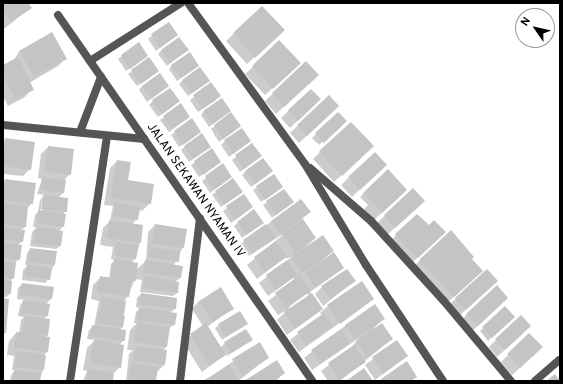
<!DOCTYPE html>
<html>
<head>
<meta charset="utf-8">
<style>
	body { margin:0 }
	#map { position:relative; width:563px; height:384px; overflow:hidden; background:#fff; font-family:Overpass,sans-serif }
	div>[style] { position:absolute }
	.shadow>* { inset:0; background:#0003 }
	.building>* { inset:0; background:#c4c4c4 }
	.street>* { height:8px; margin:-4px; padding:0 4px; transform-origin:4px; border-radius:4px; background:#555 }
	span { translate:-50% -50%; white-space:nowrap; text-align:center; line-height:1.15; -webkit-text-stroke:3.5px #fff; paint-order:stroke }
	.street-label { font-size:12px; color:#000 }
	.frame { position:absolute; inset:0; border:4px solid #000; pointer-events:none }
	.north { position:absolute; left:515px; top:8px; width:40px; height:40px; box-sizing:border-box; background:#fff; border:1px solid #999; border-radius:50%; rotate:304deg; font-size:11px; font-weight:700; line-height:16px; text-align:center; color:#000 }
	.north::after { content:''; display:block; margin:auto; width:14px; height:18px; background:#000; clip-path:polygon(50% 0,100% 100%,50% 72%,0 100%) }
</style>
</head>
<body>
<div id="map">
	<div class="shadow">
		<i style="clip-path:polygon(3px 3px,27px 3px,30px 8px,4px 29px)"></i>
		<i style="clip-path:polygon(262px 7px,276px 37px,247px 64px,226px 41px)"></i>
		<i style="clip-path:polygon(168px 23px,177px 35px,156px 51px,148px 39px)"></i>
		<i style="clip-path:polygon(162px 50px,187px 50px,167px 66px,158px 54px)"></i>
		<i style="clip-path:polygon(19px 52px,65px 59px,58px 66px,29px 83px,32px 89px,25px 97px,8px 106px,3px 96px,3px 66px,13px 61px)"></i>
		<i style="clip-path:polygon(122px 56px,143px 59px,126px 71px,118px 59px)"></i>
		<i style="clip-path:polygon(306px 62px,310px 82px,276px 114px,265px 101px)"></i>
		<i style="clip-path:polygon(172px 65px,198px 66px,177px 81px,169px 69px)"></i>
		<i style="clip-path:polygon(253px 67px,292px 70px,265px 95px,245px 74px)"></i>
		<i style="clip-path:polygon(132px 71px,154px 74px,137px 86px,128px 74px)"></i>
		<i style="clip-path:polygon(183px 80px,205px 84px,188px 96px,179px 84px)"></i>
		<i style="clip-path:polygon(211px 84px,216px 100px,198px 112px,190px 100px)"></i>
		<i style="clip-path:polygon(142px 86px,168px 86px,147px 102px,139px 90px)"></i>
		<i style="clip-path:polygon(311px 90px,313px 106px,290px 128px,281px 118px)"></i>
		<i style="clip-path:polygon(329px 96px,330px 114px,299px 143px,290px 133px)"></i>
		<i style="clip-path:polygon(153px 101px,175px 105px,158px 117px,149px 105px)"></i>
		<i style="clip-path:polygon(204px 111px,230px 111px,209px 127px,201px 115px)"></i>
		<i style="clip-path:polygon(231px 114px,236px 130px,219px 142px,211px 129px)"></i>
		<i style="clip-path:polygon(338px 114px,345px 121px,319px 145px,312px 138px)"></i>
		<i style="clip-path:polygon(164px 117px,189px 117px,169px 132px,160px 120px)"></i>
		<i style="clip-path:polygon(191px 120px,196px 135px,179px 147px,171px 135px)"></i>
		<i style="clip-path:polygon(202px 134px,206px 150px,189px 162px,181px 150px)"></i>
		<i style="clip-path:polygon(6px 139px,30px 169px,23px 176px,3px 174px,3px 141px)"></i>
		<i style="clip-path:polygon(225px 141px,250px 141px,229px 157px,221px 145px)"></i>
		<i style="clip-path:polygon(252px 144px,261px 156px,240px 172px,232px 160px)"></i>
		<i style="clip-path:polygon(evenodd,48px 147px,70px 174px,63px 181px,65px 181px,63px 193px,58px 198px,66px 211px,62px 215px,63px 226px,59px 231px,60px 246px,56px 249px,30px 246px,32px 232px,37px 227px,33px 227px,35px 215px,38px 212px,40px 200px,45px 195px,37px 194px,42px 179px,38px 178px,41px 154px,48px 147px,42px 199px,44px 199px,42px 214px,40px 214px,42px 199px)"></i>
		<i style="clip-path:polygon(320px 152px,365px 153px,334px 182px,313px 159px)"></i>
		<i style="clip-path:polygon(375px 153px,378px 172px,352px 197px,341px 185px)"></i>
		<i style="clip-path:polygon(117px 161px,127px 181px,150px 203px,142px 211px,139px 210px,137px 219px,132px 224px,140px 242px,136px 258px,131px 263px,136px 270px,146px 261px,148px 232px,155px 225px,183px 247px,174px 265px,180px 278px,175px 282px,178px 282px,177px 293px,173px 296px,140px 292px,142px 280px,135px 279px,128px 296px,124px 301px,123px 327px,119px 330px,124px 340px,119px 345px,120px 367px,113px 374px,112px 381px,83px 381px,87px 371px,83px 370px,87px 348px,95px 340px,87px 339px,89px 330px,94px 326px,99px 301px,91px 299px,93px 285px,100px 278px,109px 279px,111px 264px,115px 260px,111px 259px,113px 247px,100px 245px,103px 228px,110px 221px,113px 206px,104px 205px,110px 168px)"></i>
		<i style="clip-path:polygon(195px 162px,217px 165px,199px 177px,191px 165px)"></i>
		<i style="clip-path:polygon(222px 165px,231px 177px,210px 193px,202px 181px)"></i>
		<i style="clip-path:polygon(246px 171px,268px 175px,251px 187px,242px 175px)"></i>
		<i style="clip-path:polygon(388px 171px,398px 198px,374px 220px,364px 209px,368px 205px,360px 197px)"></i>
		<i style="clip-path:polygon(274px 175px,278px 190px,261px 202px,253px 190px)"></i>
		<i style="clip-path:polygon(5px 180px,32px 203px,27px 209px,25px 227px,21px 230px,22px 241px,18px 245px,19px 259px,15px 263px,13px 278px,9px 282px,10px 294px,6px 297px,3px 297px,3px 182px)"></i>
		<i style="clip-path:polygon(413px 189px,417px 208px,388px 234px,377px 223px)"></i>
		<i style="clip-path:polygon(216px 192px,241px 192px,221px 207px,212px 195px)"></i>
		<i style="clip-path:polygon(244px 195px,252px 207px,231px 223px,223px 211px)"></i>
		<i style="clip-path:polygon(267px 202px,289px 205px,272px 218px,263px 205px)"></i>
		<i style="clip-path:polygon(254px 210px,259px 226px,242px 238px,234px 226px)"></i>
		<i style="clip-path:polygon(evenodd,309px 212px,302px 219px,315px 238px,307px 246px,333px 251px,325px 258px,343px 268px,310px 292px,322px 309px,287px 335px,277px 320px,287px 310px,278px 315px,268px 301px,295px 280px,293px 278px,268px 296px,259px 283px,293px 256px,287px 259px,286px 257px,257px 279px,247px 265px,286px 232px,249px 256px,241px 244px,272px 221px,309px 212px,307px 293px,309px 296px,290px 309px,289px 307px,307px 293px)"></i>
		<i style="clip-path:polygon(451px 232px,470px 259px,474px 278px,446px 304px,412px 268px)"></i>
		<i style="clip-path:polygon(396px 235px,437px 239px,410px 265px,389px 242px)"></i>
		<i style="clip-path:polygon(30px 249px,54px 265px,46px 283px,22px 280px,23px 270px,28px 265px,25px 265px,27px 253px)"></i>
		<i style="clip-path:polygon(486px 270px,489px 288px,458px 317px,448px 306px)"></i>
		<i style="clip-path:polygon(354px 281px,323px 306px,315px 294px,322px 287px)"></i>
		<i style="clip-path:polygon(362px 282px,373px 299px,299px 352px,290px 340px,322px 315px,320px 313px,328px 306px)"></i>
		<i style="clip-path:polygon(22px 284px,53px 288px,51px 299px,46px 304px,49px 304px,47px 316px,44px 319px,47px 352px,43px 356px,43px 370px,39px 381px,10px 381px,11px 375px,15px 370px,12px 370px,14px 356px,7px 355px,9px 341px,16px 333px,19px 334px,21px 320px,24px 317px,18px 316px,20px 305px,25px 300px,17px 299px,18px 288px)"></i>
		<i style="clip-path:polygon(141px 294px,176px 299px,175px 309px,170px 313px,174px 325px,169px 328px,166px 347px,162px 351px,164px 365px,156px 373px,155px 381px,126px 381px,129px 354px,133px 350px,127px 350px,130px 330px,137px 323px,134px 323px,136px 312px,140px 308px,136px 307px,137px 298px)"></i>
		<i style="clip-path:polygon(199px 301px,233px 308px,207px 327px,220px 348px,225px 343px,252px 340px,227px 356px,226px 354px,202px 372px,183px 342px,203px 326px,192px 309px)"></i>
		<i style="clip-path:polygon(500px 305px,470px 333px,460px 322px,467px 314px)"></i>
		<i style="clip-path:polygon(505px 308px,513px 317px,488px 341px,480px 331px)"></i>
		<i style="clip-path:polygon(384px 318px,374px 328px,392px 339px,340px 381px,328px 381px,321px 371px,350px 349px,359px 338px,312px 370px,304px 358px,346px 325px)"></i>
		<i style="clip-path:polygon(246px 323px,222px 340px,215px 328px,219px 325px)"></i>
		<i style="clip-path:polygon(523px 333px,497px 357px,489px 347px,496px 340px)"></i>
		<i style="clip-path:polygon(397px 341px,407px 356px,375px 380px,365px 365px)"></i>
		<i style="clip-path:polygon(259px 343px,268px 358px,238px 381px,205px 381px)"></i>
		<i style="clip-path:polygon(508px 355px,534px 355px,512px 375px,501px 362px)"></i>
		<i style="clip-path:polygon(284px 373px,276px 381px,246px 381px)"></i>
	</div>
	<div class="building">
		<i style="clip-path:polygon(3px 3px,28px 3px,32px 8px,11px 22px,3px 10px)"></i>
		<i style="clip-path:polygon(262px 6px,285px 30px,255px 58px,233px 33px)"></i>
		<i style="clip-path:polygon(169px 22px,178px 35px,160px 48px,151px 34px)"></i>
		<i style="clip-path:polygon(52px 32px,67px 59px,34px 77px,19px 51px)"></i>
		<i style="clip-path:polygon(179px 37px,189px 50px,170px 63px,161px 50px)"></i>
		<i style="clip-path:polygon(279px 40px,301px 63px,273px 89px,252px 66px)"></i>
		<i style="clip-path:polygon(139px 42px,148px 56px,130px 69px,121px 55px)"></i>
		<i style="clip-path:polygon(190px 52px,199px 66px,181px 78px,171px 65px)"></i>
		<i style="clip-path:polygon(18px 57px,34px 90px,15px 99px,3px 74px,3px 65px)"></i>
		<i style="clip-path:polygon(149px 57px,159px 71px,141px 84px,131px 70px)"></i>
		<i style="clip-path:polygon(306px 61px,319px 75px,284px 107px,272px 93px)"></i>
		<i style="clip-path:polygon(200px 67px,210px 81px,192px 93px,182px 80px)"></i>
		<i style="clip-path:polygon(160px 73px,169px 86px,151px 99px,142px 86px)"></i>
		<i style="clip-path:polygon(211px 82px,221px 96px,202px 109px,193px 95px)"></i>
		<i style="clip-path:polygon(170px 88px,180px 101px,162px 114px,152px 100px)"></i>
		<i style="clip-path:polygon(311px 89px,321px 99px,298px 121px,288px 110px)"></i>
		<i style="clip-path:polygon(329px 95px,339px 106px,307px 136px,297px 125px)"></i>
		<i style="clip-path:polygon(222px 98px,231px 111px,213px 124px,203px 111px)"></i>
		<i style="clip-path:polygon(181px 103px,190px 117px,172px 129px,163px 116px)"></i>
		<i style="clip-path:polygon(231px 112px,241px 126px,223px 139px,214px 125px)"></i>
		<i style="clip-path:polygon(338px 112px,347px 121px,324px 143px,315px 133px)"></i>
		<i style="clip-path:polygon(192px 118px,201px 132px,183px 145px,174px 131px)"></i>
		<i style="clip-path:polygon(351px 122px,374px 146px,342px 176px,319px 151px)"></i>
		<i style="clip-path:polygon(242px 128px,251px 141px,233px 154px,224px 140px)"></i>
		<i style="clip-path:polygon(202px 133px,211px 147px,193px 159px,184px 146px)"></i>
		<i style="clip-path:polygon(5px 138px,35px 142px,31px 170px,3px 166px)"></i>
		<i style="clip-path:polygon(252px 143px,262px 156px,244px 169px,235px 155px)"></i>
		<i style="clip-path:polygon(48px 146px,74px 149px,71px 175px,45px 171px)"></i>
		<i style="clip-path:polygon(212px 148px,221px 162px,203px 175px,194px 161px)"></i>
		<i style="clip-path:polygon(375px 152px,387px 165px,360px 190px,348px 177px)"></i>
		<i style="clip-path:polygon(263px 158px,273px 171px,255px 184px,245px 171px)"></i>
		<i style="clip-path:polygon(117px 160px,131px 162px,128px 180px,154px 184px,151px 204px,111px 198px)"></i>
		<i style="clip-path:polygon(223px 163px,232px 177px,214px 190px,205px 176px)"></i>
		<i style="clip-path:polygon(388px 169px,407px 190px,382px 213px,363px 193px)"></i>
		<i style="clip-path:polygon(274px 174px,283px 187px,265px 200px,256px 186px)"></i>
		<i style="clip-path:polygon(42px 177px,66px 180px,64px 193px,40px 190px)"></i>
		<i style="clip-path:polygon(233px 178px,243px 192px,224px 205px,215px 191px)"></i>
		<i style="clip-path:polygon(5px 179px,36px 183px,33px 204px,3px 200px)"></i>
		<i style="clip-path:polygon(413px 188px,425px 201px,395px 228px,384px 215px)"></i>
		<i style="clip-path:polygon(284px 189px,294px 202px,276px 215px,266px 201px)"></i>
		<i style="clip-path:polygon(244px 194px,253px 207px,235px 220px,226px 206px)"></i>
		<i style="clip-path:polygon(43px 195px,68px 198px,67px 212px,41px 209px)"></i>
		<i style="clip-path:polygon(301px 199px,311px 212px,280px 234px,271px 221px)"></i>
		<i style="clip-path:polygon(4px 203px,28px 206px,26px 227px,3px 224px)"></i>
		<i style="clip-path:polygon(115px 203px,140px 207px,138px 220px,113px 216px)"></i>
		<i style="clip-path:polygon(254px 209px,264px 223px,246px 235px,237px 222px)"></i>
		<i style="clip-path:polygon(38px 210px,66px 214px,64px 227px,37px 223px)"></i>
		<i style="clip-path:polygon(417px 214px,429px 225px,434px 220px,446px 232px,418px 258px,395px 234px)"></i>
		<i style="clip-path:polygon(303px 219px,316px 238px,295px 253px,282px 234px)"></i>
		<i style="clip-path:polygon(109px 220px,143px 225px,141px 243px,107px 238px)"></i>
		<i style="clip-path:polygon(155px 224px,187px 229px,184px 248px,152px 243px)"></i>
		<i style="clip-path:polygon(266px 224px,276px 237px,253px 253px,243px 240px)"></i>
		<i style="clip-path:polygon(3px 227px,25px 230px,23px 242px,3px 239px)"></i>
		<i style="clip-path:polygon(36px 227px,63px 231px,61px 246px,33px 243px)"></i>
		<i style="clip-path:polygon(451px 230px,474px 257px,472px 259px,483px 271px,454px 297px,419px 260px)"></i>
		<i style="clip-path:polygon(323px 235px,334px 251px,302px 273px,291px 257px)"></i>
		<i style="clip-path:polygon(276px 241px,287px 257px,264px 272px,254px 257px)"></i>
		<i style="clip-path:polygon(3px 242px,22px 245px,20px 260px,3px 258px)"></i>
		<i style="clip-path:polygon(116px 242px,138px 245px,136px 259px,115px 256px)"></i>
		<i style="clip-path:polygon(149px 247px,180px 251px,179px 262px,148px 257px)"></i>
		<i style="clip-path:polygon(30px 248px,57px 251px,55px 265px,28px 262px)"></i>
		<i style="clip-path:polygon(334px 252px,344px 268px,315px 288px,305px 273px)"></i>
		<i style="clip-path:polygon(114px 259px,138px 263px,136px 281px,111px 277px)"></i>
		<i style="clip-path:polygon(145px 260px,183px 266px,181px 278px,143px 273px)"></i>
		<i style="clip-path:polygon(287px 260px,297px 275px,276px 290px,266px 275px)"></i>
		<i style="clip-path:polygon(3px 261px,16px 263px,14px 279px,3px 277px)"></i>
		<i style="clip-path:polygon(27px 265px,52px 268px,50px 280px,25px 276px)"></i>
		<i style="clip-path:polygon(347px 269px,356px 281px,330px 299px,321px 286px)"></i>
		<i style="clip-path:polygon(487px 269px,498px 281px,466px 310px,455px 298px)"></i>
		<i style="clip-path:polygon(300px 275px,311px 291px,286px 308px,275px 293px)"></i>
		<i style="clip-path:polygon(100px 276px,132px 281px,129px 297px,97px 292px)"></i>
		<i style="clip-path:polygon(145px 276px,179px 282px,178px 293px,143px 288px)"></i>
		<i style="clip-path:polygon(3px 280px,12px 281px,11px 294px,3px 293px)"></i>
		<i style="clip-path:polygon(362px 281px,374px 299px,340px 324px,327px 305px)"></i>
		<i style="clip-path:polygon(22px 283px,54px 287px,52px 299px,20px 295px)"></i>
		<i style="clip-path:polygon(497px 285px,508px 298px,478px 326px,466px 314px)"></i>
		<i style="clip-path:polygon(221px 287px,234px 309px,212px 322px,199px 301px)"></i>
		<i style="clip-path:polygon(141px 293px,177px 298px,176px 309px,139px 304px)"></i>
		<i style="clip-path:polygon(312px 293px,323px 309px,295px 329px,284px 312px)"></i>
		<i style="clip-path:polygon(102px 297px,126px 301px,124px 315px,100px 312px)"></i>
		<i style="clip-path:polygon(3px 298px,9px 299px,6px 333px,3px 333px)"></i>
		<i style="clip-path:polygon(23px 300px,50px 304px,48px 316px,21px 313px)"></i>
		<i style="clip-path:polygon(375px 304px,385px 319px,355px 339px,345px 325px)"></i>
		<i style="clip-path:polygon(505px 306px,515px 317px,492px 338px,482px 327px)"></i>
		<i style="clip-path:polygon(139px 308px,177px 313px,175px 325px,137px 320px)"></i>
		<i style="clip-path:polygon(240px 311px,248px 324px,226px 337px,218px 324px)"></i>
		<i style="clip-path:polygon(98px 312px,125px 316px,123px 327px,97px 323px)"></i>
		<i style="clip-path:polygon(324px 313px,333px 326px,306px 345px,297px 332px)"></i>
		<i style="clip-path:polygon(521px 315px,531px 326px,505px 350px,495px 339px)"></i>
		<i style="clip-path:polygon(25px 316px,50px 319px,48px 336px,22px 332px)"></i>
		<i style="clip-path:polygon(137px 322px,170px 327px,167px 347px,134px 342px)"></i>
		<i style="clip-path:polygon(206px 323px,226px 355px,209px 366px,190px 334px)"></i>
		<i style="clip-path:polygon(382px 323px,393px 339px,367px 357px,356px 341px)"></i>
		<i style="clip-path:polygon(92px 325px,126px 330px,125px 341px,90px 336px)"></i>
		<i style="clip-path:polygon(246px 329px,253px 340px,231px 353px,224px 342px)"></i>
		<i style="clip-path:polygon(341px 329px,350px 343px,320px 364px,311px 350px)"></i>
		<i style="clip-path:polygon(16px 332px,50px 337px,48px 352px,14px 348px)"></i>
		<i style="clip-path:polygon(529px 333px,543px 347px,520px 368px,507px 354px)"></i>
		<i style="clip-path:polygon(94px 340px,124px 345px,121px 368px,90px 363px)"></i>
		<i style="clip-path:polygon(397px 340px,408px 356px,383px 374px,372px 357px)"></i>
		<i style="clip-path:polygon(260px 342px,269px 358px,242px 375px,232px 359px)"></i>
		<i style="clip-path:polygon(354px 345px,366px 362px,339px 380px,328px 363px)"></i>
		<i style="clip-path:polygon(136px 346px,167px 350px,165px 365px,133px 361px)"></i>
		<i style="clip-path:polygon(17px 351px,46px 355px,44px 370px,15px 367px)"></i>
		<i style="clip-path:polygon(277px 360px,285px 373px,273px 381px,244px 381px)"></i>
		<i style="clip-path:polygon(407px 361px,417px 377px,411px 381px,382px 381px,381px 379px)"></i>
		<i style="clip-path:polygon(131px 363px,158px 367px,156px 381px,129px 379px)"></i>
		<i style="clip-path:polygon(229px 365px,239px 381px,203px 381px)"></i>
		<i style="clip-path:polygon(364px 368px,373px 381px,346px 381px)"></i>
		<i style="clip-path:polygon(88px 369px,114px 373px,113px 381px,86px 381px)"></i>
		<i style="clip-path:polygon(14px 370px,41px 374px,40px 381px,13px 381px)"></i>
		<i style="clip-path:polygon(555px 374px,560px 381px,546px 381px)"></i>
	</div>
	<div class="street">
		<i style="left:188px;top:3px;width:199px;rotate:54deg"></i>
		<i style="left:305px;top:164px;width:118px;rotate:58.9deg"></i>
		<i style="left:366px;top:265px;width:139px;rotate:56.4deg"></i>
		<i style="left:58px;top:15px;width:446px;rotate:55.2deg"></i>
		<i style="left:90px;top:61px;width:108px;rotate:-32.5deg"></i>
		<i style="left:3px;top:125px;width:142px;rotate:5.7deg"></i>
		<i style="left:80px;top:132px;width:59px;rotate:-69.1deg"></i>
		<i style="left:310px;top:168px;width:81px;rotate:41deg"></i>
		<i style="left:371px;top:221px;width:107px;rotate:47.7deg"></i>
		<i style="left:443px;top:300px;width:106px;rotate:50deg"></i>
		<i style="left:70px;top:381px;width:247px;rotate:-81.4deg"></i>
		<i style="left:180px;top:381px;width:164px;rotate:-83deg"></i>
		<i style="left:535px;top:381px;width:32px;rotate:-41deg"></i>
	</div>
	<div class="street-label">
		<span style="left:195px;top:191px;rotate:55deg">JALAN SEKAWAN NYAMAN IV</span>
	</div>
	<div class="frame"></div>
	<div class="north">N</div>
</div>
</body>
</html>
